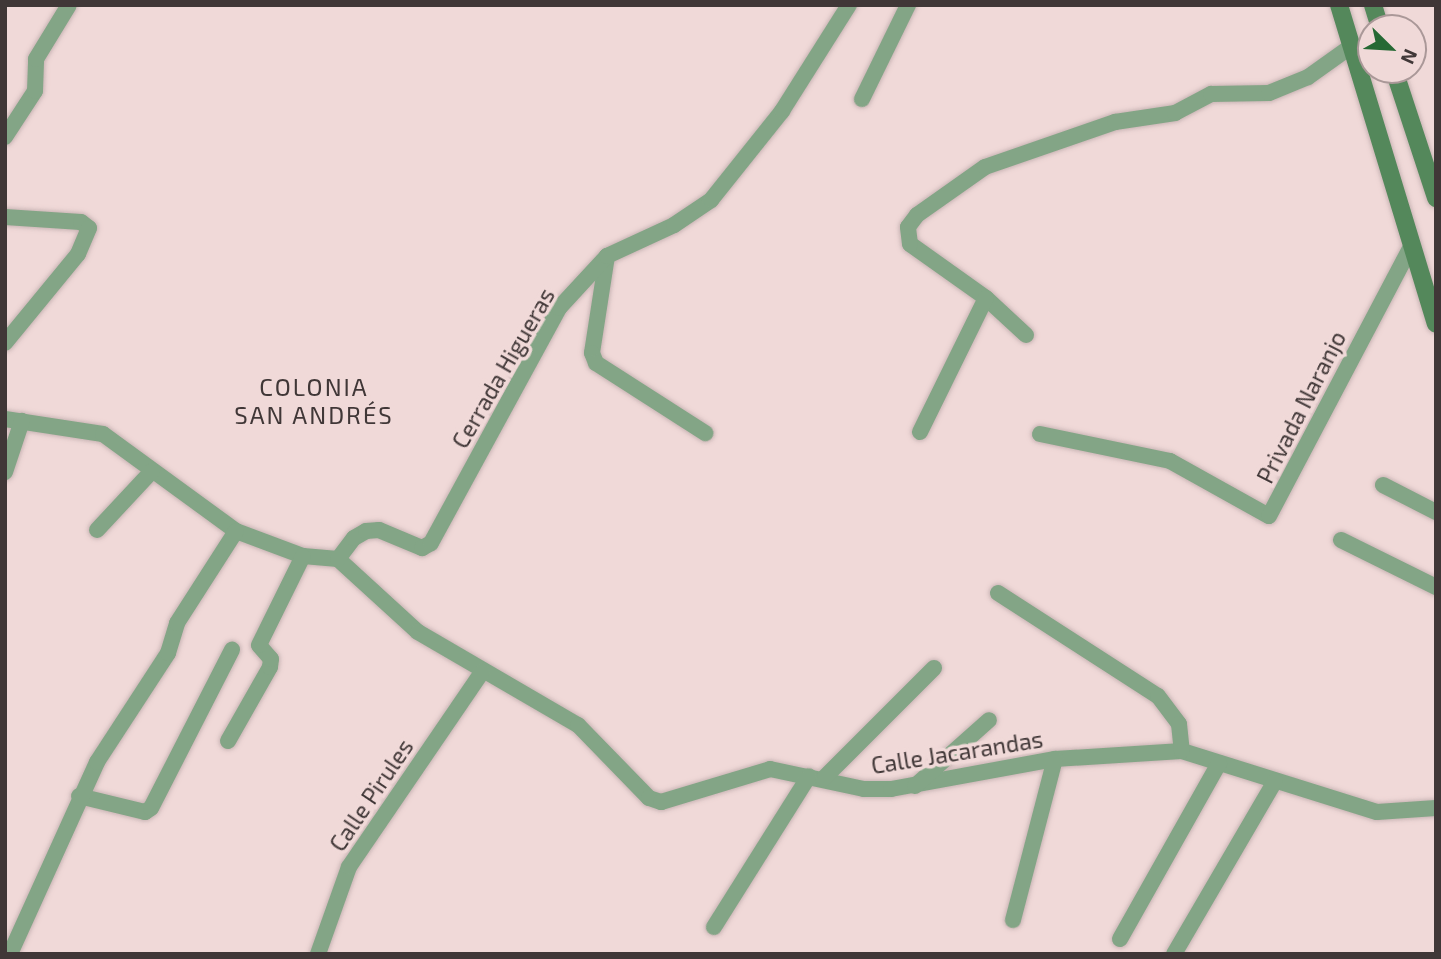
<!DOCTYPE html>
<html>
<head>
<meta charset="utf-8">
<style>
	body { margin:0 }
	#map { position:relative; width:1441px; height:959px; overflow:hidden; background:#f0d9d8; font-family:"Exo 2",sans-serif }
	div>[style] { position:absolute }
	.roads { filter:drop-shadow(0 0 2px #c9b5b5) drop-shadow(0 0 2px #c9b5b5) }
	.street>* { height:16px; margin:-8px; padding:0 8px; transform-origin:8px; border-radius:8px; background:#83a586 }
	.secondary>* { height:18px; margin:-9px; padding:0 9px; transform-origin:9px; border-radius:9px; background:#54885b }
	span { translate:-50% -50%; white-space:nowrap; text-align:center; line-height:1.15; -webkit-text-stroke:7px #f0d9d8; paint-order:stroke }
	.street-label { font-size:23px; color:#403737 }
	.neighbourhood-label { font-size:24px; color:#403737; letter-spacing:2px }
	.frame { position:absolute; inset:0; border:7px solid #403737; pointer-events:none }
	.north { position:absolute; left:1357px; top:14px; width:70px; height:70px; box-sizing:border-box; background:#f0d9d8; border:2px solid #aa9898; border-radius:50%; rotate:114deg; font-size:19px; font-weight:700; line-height:28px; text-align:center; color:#403737 }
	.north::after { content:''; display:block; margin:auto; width:24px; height:32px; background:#266934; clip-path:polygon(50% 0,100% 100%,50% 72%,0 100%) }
</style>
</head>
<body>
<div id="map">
	<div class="roads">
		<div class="street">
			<i style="left:862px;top:99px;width:105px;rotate:-63.9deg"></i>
			<i style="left:5px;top:137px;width:55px;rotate:-56.9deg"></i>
			<i style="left:35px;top:91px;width:32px;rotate:-88deg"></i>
			<i style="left:36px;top:59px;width:63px;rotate:-58.6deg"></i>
			<i style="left:5px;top:217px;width:76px;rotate:3.8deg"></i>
			<i style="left:81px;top:222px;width:10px;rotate:37deg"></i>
			<i style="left:89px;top:228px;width:28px;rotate:113deg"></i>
			<i style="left:78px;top:254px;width:115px;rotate:129.4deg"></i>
			<i style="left:607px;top:256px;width:98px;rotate:98.8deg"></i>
			<i style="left:592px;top:353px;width:11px;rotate:68deg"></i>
			<i style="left:596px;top:363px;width:130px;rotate:32.7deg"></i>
			<i style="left:1026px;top:335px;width:54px;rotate:-137.2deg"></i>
			<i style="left:986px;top:298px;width:93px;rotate:-144.6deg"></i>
			<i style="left:910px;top:244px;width:17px;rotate:-97deg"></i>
			<i style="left:908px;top:227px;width:15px;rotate:-53deg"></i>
			<i style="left:917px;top:215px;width:83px;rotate:-35.2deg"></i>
			<i style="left:985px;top:167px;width:138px;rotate:-19.1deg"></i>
			<i style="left:1115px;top:122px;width:61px;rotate:-8.5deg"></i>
			<i style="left:1175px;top:113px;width:41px;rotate:-27.8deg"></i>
			<i style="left:1211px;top:94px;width:58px;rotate:-1deg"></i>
			<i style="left:1269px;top:93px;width:42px;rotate:-22.3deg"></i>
			<i style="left:1308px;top:77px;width:52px;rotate:-35.5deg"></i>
			<i style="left:5px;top:419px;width:99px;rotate:8.7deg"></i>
			<i style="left:103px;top:434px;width:165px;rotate:36.1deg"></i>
			<i style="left:236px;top:531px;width:72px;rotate:20.5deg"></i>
			<i style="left:303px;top:556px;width:35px;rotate:5deg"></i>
			<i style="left:338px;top:559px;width:108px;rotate:42.4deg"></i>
			<i style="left:418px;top:632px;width:185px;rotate:30.2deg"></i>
			<i style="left:578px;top:725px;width:102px;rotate:45.8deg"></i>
			<i style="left:649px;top:798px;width:13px;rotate:18deg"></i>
			<i style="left:661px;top:802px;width:114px;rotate:-16.8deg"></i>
			<i style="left:770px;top:769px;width:96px;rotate:12deg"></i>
			<i style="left:864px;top:789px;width:27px"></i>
			<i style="left:891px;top:789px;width:167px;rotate:-10.4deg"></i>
			<i style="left:1055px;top:759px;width:127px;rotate:-3.6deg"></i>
			<i style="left:1182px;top:751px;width:204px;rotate:17.4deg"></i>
			<i style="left:1377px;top:812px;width:59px;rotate:-3.9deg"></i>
			<i style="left:920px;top:432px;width:149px;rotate:-63.8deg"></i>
			<i style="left:1040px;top:434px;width:133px;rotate:11.7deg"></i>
			<i style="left:1170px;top:461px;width:113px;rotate:29.1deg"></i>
			<i style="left:1269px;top:516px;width:304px;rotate:-62.2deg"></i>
			<i style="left:5px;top:472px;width:54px;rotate:-71.6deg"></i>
			<i style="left:1383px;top:485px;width:59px;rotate:27deg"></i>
			<i style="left:97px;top:530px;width:81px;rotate:-47deg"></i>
			<i style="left:1341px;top:540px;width:106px;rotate:26.3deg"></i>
			<i style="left:338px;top:559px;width:26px;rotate:-53deg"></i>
			<i style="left:354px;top:538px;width:14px;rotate:-30deg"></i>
			<i style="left:366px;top:531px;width:13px;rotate:-4deg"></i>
			<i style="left:379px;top:530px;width:47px;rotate:22.7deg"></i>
			<i style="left:422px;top:548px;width:10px;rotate:-29deg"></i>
			<i style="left:431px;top:543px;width:268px;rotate:-61.4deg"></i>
			<i style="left:559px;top:308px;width:71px;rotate:-47.3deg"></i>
			<i style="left:607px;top:256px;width:74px;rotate:-24.8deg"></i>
			<i style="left:674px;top:225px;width:45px;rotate:-34deg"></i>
			<i style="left:711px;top:200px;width:114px;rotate:-51.4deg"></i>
			<i style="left:782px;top:111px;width:125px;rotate:-57.7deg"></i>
			<i style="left:998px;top:593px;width:190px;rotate:32.8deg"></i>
			<i style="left:1158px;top:696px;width:35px;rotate:53deg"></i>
			<i style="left:1179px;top:724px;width:27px;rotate:84deg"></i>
			<i style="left:228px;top:741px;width:85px;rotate:-60.4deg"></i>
			<i style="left:270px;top:667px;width:8px;rotate:-83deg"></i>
			<i style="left:271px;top:659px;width:18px;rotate:-131deg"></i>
			<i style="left:259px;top:645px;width:99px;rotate:-63.7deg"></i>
			<i style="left:823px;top:779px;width:157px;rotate:-45deg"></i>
			<i style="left:915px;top:786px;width:99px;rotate:-41.7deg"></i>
			<i style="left:79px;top:796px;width:68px;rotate:13.6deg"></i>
			<i style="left:145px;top:812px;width:7px;rotate:-34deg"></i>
			<i style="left:151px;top:808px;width:178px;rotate:-62.9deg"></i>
			<i style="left:1013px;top:920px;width:166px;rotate:-75.4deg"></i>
			<i style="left:714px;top:927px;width:178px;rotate:-57.8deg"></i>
			<i style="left:1120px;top:939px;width:202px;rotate:-60.6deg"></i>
			<i style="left:10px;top:954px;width:211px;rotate:-65.6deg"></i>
			<i style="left:97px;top:762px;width:130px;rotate:-56.9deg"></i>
			<i style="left:168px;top:653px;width:31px;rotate:-73deg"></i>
			<i style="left:177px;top:623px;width:109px;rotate:-57.3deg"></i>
			<i style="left:318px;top:954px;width:92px;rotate:-70.4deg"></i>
			<i style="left:349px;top:867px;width:236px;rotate:-55.7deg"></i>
			<i style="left:1174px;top:954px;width:200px;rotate:-59.7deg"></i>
		</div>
		<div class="secondary">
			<i style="left:1339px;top:5px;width:333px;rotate:73.1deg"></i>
			<i style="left:1373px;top:5px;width:24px;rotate:73deg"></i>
			<i style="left:1394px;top:70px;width:135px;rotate:71.8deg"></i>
		</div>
	</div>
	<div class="street-label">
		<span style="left:503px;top:368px;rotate:-60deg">Cerrada Higueras</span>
		<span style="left:1301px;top:407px;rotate:-63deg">Privada Naranjo</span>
		<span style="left:957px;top:752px;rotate:-9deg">Calle Jacarandas</span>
		<span style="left:371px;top:795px;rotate:-56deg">Calle Pirules</span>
	</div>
	<div class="neighbourhood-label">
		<span style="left:314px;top:401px">COLONIA<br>SAN ANDRÉS</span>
	</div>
	<div class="frame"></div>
	<div class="north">N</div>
</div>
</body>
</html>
